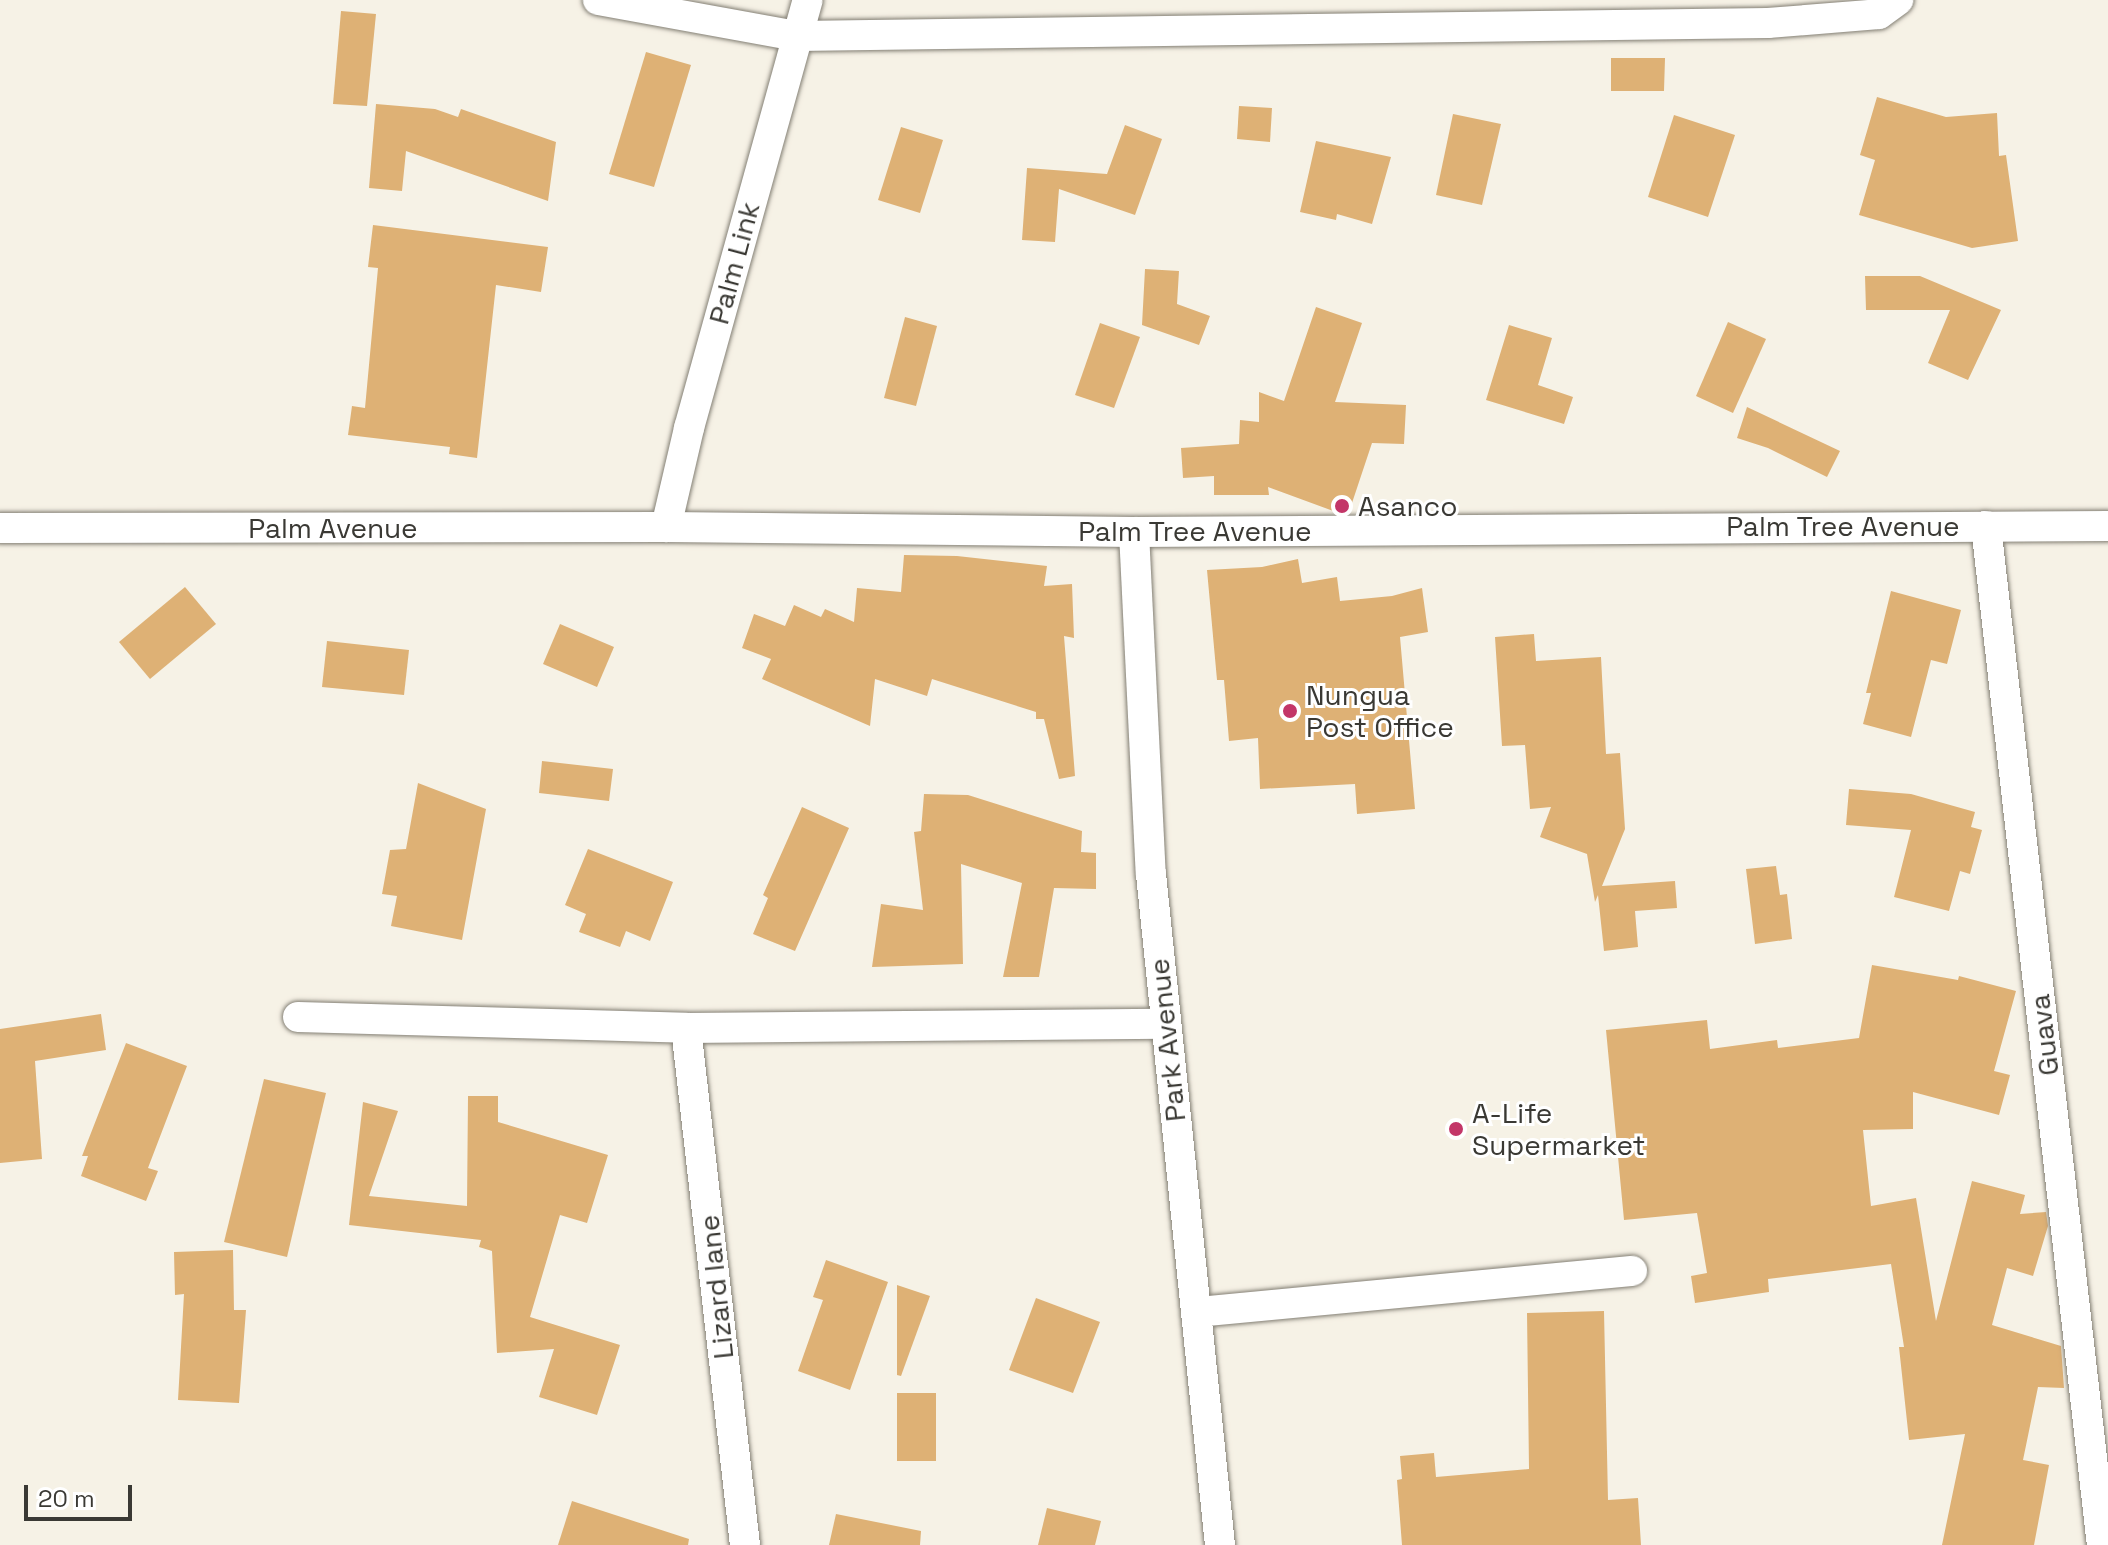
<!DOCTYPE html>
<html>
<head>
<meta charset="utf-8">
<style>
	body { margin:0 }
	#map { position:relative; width:2108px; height:1545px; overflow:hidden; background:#f6f2e6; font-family:"Space Grotesk",sans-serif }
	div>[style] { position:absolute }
	.building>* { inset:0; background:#deb175 }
	.roads { filter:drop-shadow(0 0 2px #837f74) drop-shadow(0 0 2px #837f74) }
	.street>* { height:30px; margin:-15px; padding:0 15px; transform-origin:15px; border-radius:15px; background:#fff }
	.dots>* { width:22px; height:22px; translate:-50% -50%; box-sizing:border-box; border:4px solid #fff; border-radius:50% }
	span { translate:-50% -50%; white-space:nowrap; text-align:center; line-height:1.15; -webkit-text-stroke:6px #fff; paint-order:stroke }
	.street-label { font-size:28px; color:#3a3934 }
	.poi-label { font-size:28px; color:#3a3934 }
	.left { translate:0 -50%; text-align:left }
	.scale { position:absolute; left:24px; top:1485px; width:108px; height:36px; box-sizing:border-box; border:4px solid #3a3934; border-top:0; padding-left:10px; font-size:24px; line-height:28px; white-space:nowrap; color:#3a3934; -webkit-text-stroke:6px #fff; paint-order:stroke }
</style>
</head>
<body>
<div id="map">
	<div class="building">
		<i style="clip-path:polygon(341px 11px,376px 14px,367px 106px,333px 104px)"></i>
		<i style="clip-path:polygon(646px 52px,691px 65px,654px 187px,609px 174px)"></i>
		<i style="clip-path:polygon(1611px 58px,1665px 58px,1664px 91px,1611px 91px)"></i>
		<i style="clip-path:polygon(1877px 97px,1946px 117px,1997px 113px,1999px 156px,2006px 155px,2018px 241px,1972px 248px,1859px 215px,1875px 160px,1860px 155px)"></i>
		<i style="clip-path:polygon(376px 104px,435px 109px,458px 117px,461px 109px,556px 142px,548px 201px,406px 151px,402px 191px,369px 188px)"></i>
		<i style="clip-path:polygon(1239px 106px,1272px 108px,1270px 142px,1237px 139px)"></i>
		<i style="clip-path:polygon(1453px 114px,1501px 124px,1482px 205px,1436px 195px)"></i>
		<i style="clip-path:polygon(1674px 115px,1735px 135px,1708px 217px,1648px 197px)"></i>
		<i style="clip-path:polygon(1125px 125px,1162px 139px,1135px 215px,1059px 189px,1055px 242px,1022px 240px,1027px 168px,1107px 174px)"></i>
		<i style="clip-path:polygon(901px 127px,943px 140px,920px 213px,878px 200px)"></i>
		<i style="clip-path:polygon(1316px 141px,1391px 157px,1372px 224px,1337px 214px,1336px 220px,1300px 212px)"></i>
		<i style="clip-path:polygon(373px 225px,548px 247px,541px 292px,496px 285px,477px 458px,449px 454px,450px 447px,348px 435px,352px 406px,365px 408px,378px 268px,368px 267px)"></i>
		<i style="clip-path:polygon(1145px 269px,1179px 271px,1177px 304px,1210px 316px,1199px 345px,1142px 325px)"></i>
		<i style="clip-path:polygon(1865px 276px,1920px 276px,2001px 310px,1968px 380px,1928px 363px,1950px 310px,1866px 310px)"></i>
		<i style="clip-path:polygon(1316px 307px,1362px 323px,1335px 402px,1406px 405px,1404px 444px,1372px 443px,1349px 512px,1336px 512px,1268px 487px,1269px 495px,1214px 495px,1214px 476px,1183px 478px,1181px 448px,1239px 444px,1240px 420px,1259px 422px,1259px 392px,1284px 401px)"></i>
		<i style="clip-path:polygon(905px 317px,937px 326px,916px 406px,884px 398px)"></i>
		<i style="clip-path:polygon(1728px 322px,1766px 339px,1733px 413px,1696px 396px)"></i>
		<i style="clip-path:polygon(1100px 323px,1140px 337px,1114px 408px,1075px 395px)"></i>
		<i style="clip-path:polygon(1509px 325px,1552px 338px,1538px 385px,1573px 397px,1564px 424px,1486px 400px)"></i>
		<i style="clip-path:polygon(1747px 407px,1840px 451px,1827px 477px,1768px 448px,1737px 438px)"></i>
		<i style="clip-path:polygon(904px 555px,957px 556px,1047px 566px,1044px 586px,1072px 584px,1074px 638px,1064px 636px,1075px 776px,1059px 779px,1044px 719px,1036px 719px,1036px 712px,932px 679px,927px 696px,875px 679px,870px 726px,762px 679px,771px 659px,742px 648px,754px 614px,785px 626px,794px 605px,821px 617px,825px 609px,854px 622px,857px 588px,901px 592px)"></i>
		<i style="clip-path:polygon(1298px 559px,1302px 583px,1337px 577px,1340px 601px,1392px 596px,1422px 588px,1428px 632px,1400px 637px,1415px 809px,1357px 814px,1355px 784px,1260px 789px,1258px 738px,1229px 741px,1224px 680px,1217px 680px,1207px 570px,1262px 567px)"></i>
		<i style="clip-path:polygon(185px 587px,216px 624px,150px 679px,119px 642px)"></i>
		<i style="clip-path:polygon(1891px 591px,1961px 610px,1947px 664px,1931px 660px,1911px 737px,1863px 724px,1871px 693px,1866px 693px)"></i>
		<i style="clip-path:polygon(560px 624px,614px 647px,597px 687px,543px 664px)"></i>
		<i style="clip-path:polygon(1534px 634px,1536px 661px,1601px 657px,1606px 754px,1620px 753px,1625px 829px,1602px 886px,1675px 881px,1677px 908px,1635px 911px,1638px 947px,1604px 951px,1598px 895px,1595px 902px,1587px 854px,1540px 837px,1551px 807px,1530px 809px,1525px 745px,1502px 746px,1495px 637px)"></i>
		<i style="clip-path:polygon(327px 641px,409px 650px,404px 695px,322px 687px)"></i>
		<i style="clip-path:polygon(542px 761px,613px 769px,609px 801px,539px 793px)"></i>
		<i style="clip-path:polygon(418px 783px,486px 809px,462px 940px,391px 926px,397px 896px,382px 894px,390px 850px,406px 849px)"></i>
		<i style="clip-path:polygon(1849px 789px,1911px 794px,1975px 812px,1971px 827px,1982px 830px,1970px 874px,1960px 871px,1949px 911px,1894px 897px,1911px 830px,1846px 825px)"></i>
		<i style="clip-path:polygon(924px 794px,968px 795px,1082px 831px,1081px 852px,1096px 853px,1096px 889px,1054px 888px,1039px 977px,1003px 977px,1022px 883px,961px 864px,963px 964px,872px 967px,881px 904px,923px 910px,914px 832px,921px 831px)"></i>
		<i style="clip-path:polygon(802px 807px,849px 828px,795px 951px,753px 934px,768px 898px,763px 895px)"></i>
		<i style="clip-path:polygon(588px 849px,673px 882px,650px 941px,626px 931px,620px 947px,579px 932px,586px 914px,565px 905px)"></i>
		<i style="clip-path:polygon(1776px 866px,1780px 895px,1787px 894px,1792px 939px,1755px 944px,1746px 869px)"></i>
		<i style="clip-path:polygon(1872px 965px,1958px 980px,1959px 976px,2016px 991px,1994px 1071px,2010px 1075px,1999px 1115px,1913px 1092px,1913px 1129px,1863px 1130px,1871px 1206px,1916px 1198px,1936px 1321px,1972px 1181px,2025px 1195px,2020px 1214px,2046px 1212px,2048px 1226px,2033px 1276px,2007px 1268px,1992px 1325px,2061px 1346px,2064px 1388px,2038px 1387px,2023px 1460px,2049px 1465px,2034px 1545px,1942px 1545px,1965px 1434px,1909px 1440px,1899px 1347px,1904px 1347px,1891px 1264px,1768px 1279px,1769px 1292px,1695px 1303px,1691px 1276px,1707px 1273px,1697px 1213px,1624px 1220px,1606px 1030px,1707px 1020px,1710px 1049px,1777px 1040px,1778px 1048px,1859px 1038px)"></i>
		<i style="clip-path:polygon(101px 1014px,106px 1050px,35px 1061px,42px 1159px,0 1163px,0 1029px)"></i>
		<i style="clip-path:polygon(126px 1043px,187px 1066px,148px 1168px,158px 1171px,146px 1201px,81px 1176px,88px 1156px,82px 1156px)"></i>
		<i style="clip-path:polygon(264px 1079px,326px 1093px,287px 1257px,224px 1242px)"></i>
		<i style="clip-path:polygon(468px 1096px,498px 1096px,498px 1122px,608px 1155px,587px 1223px,560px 1215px,530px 1317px,620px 1345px,597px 1415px,539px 1397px,554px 1349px,497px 1353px,492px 1251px,479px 1247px,481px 1240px,349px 1225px,363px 1102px,398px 1111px,369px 1196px,467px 1206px)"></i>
		<i style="clip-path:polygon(233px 1250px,234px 1310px,246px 1310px,239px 1403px,178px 1400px,184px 1294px,175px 1295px,174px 1252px)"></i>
		<i style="clip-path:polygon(826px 1260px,888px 1282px,850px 1390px,798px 1371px,823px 1300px,813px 1297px)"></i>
		<i style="clip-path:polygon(897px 1285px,930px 1296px,901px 1376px,897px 1375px)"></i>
		<i style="clip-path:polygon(1036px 1298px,1100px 1322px,1073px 1393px,1009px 1370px)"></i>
		<i style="clip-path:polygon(1604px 1311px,1608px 1500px,1638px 1498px,1641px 1545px,1402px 1545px,1397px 1480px,1402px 1479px,1400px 1456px,1434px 1453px,1436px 1477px,1529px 1469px,1527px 1313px)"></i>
		<i style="clip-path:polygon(897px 1393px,936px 1393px,936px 1461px,897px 1461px)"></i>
		<i style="clip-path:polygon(572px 1501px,689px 1539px,688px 1545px,558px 1545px)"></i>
		<i style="clip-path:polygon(1047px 1508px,1101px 1521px,1095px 1545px,1038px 1545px)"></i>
		<i style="clip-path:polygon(836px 1514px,921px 1531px,920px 1545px,829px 1545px)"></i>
	</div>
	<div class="roads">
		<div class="street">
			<i style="left:598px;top:0;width:202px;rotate:10.3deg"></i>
			<i style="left:797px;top:36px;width:971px;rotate:-0.77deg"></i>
			<i style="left:1768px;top:23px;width:111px;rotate:-4.6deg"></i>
			<i style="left:1879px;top:14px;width:24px;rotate:-36deg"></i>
			<i style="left:1986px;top:526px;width:1026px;rotate:83.51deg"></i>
			<i style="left:666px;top:527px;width:102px;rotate:-76.9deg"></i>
			<i style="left:689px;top:428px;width:444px;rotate:-74.5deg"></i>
			<i style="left:0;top:528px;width:666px;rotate:-0.09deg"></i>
			<i style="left:666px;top:527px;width:468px;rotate:0.6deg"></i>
			<i style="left:1134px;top:532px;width:974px;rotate:-0.35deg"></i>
			<i style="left:1134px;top:532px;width:342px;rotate:87.2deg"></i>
			<i style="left:1151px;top:874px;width:675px;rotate:84.13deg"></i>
			<i style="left:298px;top:1017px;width:388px;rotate:1.6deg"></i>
			<i style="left:686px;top:1028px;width:478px;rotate:-0.5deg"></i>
			<i style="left:686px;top:1028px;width:520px;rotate:83.49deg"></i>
			<i style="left:1198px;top:1312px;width:436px;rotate:-5.4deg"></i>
		</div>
	</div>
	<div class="dots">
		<i style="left:1342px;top:506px;background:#c33668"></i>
		<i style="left:1290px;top:711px;background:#c33668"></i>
		<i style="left:1456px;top:1129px;background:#c33668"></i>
	</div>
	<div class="street-label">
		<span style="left:734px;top:263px;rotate:-75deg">Palm Link</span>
		<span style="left:1843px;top:526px">Palm Tree Avenue</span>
		<span style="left:333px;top:528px">Palm Avenue</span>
		<span style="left:1195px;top:531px">Palm Tree Avenue</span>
		<span style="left:2044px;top:1035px;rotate:-97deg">Guava</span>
		<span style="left:1167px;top:1040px;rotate:-96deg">Park Avenue</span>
		<span style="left:716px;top:1287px;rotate:-96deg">Lizard lane</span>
	</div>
	<div class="poi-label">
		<span class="left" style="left:1358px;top:506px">Asanco</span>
		<span class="left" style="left:1306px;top:711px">Nungua<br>Post Office</span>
		<span class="left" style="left:1472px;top:1129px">A-Life<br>Supermarket</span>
	</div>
	<div class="scale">20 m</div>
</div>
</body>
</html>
